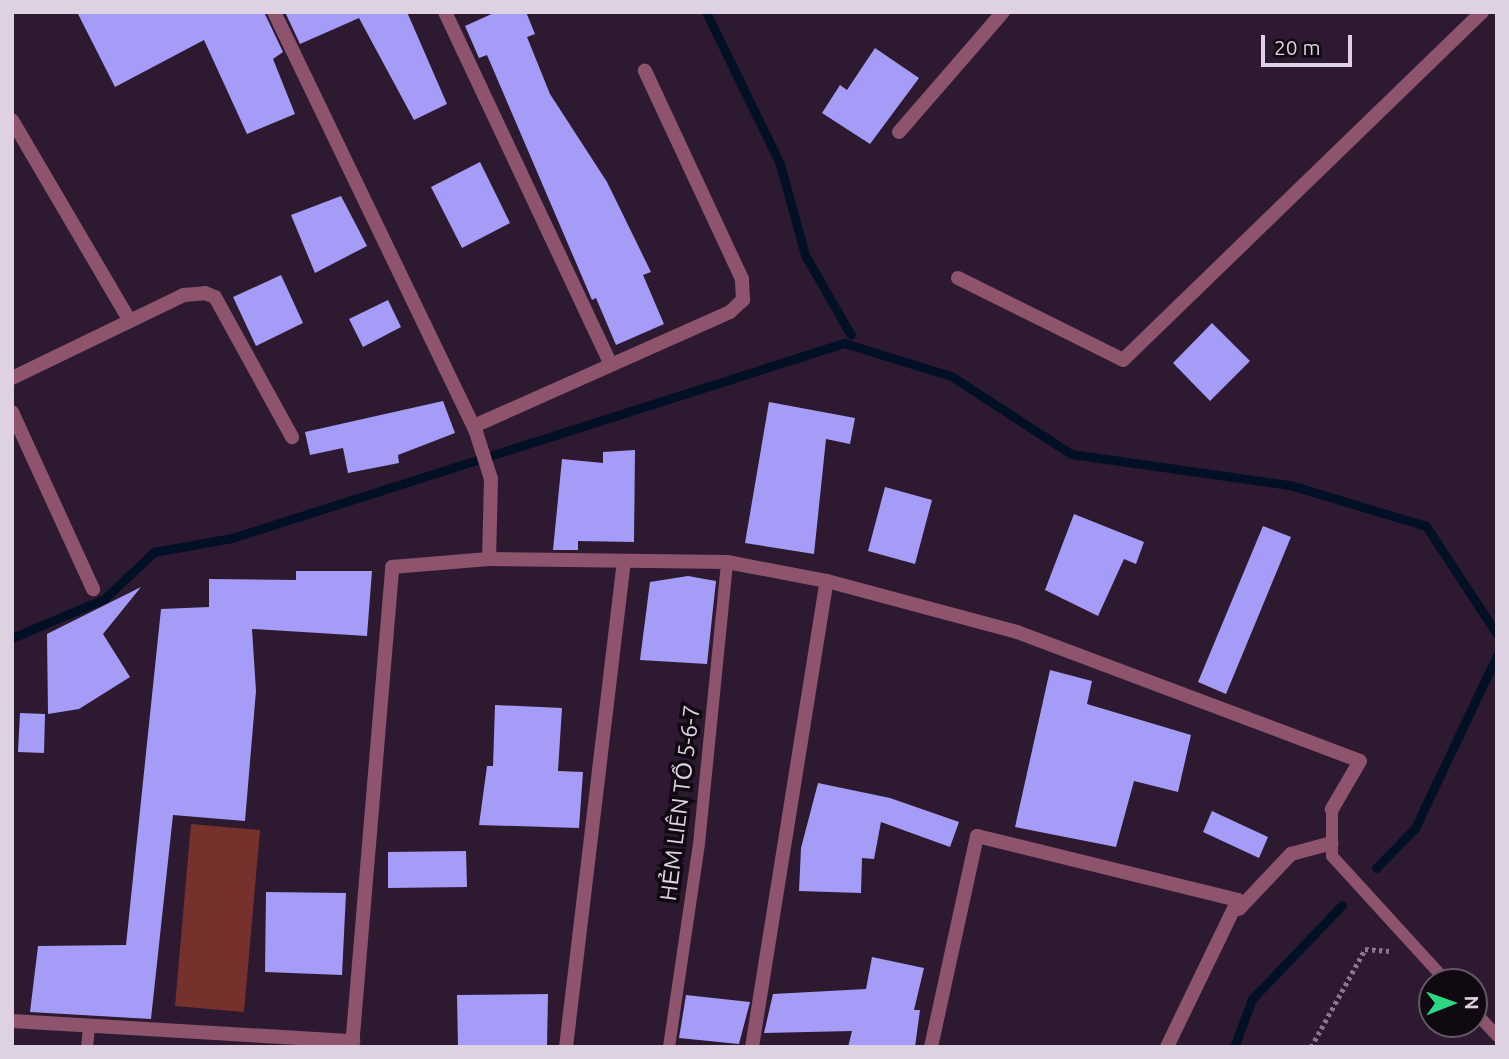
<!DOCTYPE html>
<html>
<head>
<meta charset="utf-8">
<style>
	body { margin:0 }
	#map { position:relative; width:1509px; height:1059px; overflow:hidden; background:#2d1a31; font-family:Ubuntu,sans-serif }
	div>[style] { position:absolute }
	.green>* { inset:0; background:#76312d }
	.stream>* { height:9px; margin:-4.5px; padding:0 4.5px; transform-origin:4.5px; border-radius:4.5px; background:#011025 }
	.building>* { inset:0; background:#a49cf6 }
	.path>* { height:4.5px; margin-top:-2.25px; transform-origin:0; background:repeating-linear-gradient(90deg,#88788b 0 3.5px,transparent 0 7px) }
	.service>* { height:12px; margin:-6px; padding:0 6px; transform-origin:6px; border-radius:6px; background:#8e536d }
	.minor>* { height:14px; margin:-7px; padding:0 7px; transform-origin:7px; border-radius:7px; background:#8e536d }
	span { translate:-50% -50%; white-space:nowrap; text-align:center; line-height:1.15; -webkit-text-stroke:7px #110912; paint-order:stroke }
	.street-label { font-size:23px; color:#ded1e1 }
	.frame { position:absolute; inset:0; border:14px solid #ded1e1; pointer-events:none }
	.north { position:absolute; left:1418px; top:968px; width:70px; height:70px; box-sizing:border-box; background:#110912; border:2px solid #635965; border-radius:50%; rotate:89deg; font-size:19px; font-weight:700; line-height:28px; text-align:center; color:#ded1e1 }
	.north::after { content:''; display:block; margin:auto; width:24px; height:32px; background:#2bd884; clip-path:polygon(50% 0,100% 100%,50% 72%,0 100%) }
	.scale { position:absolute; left:1261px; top:35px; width:91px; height:32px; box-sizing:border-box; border:4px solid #ded1e1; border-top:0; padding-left:9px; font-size:21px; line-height:24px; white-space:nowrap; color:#ded1e1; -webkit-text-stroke:5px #110912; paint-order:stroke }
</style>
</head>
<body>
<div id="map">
	<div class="green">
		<i style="clip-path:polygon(191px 824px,260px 830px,244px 1012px,175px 1006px)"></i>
	</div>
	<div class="stream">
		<i style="left:706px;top:12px;width:169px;rotate:64deg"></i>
		<i style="left:780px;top:164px;width:94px;rotate:74.6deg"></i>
		<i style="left:805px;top:255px;width:92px;rotate:60.1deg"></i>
		<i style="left:12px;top:638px;width:100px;rotate:-23deg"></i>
		<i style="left:104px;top:599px;width:69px;rotate:-43.2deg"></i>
		<i style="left:154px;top:552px;width:79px;rotate:-10.2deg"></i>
		<i style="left:232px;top:538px;width:642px;rotate:-17.67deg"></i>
		<i style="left:844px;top:343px;width:112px;rotate:17.1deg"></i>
		<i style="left:951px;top:376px;width:143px;rotate:33deg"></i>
		<i style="left:1071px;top:454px;width:221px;rotate:8.1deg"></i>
		<i style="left:1290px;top:485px;width:142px;rotate:16.8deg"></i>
		<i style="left:1426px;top:526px;width:129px;rotate:56.7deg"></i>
		<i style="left:1376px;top:868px;width:56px;rotate:-45.7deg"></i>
		<i style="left:1415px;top:828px;width:191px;rotate:-64.6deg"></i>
		<i style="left:1234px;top:1047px;width:51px;rotate:-69.4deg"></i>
		<i style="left:1252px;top:999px;width:130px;rotate:-46.2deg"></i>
	</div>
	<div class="building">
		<i style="clip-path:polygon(77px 12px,264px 12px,283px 52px,273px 59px,295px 114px,247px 134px,204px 40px,115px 87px)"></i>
		<i style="clip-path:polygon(285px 12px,407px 12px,447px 104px,414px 120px,359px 18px,300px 44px)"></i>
		<i style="clip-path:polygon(496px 12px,526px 12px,535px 34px,527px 37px,550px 94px,607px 182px,651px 272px,643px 275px,664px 324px,616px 345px,596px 298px,592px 300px,487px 55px,479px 58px,465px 26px)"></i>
		<i style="clip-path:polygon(875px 48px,919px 78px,870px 144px,822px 113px,840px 85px,847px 90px)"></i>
		<i style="clip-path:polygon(480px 162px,510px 223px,462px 248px,431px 187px)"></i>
		<i style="clip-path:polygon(341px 196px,367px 246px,315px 273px,291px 215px)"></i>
		<i style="clip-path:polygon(281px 275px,303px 323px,256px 346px,233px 297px)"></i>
		<i style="clip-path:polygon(388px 300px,401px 327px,363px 347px,349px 319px)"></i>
		<i style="clip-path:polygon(1212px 323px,1250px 361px,1210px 401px,1173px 363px)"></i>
		<i style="clip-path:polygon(443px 401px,455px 433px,398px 455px,399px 463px,348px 473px,343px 448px,310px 455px,305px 432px)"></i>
		<i style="clip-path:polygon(769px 402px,855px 418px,850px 444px,826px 439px,814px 554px,745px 543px)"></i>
		<i style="clip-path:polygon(635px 450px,634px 542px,578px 541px,578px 550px,553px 550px,562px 459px,603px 463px,603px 452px)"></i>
		<i style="clip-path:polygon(885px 487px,932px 500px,915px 564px,868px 551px)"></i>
		<i style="clip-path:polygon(1074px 514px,1144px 542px,1136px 564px,1124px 559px,1098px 616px,1045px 590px)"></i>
		<i style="clip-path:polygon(1263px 526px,1291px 537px,1226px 694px,1198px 682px)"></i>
		<i style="clip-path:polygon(296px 571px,372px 571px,367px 636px,252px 629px,256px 691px,245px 821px,173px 815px,151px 1019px,30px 1012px,38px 946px,126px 945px,161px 609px,209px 607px,209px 579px,296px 580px)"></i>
		<i style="clip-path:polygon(688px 576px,716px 581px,707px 664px,640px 660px,650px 582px)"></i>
		<i style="clip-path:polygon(141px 587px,103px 634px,130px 677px,79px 709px,48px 714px,47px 634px)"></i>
		<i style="clip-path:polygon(1050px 670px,1092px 681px,1087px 704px,1191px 735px,1178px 792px,1134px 781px,1116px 847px,1015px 827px)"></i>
		<i style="clip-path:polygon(495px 705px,562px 708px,558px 771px,583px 772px,579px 828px,479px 825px,487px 766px,493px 766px)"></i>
		<i style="clip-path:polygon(20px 713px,45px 714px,44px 753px,18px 752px)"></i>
		<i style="clip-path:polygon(818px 783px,890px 798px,959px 822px,950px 847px,881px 822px,874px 859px,862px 858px,861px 893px,799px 891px,801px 848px)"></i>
		<i style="clip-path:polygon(1212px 811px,1268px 837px,1259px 858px,1203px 832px)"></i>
		<i style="clip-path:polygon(466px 851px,467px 887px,388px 888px,388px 852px)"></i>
		<i style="clip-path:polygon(266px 892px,346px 893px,342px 975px,265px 972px)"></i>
		<i style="clip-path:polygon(872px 957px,924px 968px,914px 1010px,920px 1010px,915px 1047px,848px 1047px,852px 1031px,764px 1033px,773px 994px,866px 989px)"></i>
		<i style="clip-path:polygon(548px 994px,547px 1047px,458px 1047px,457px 995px)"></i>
		<i style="clip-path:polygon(686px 995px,750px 1002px,739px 1044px,679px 1038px)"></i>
	</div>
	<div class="path">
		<i style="left:1311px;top:1047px;width:112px;rotate:-61.1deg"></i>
		<i style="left:1365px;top:949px;width:24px;rotate:5deg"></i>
	</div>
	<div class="service">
		<i style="left:1332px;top:809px;width:47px;rotate:90deg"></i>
		<i style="left:1332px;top:856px;width:171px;rotate:47.6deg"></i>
		<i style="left:1474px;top:1011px;width:34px;rotate:47deg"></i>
		<i style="left:87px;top:1047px;width:19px;rotate:-84deg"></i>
		<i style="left:669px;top:1047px;width:205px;rotate:-81.6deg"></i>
		<i style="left:699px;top:844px;width:283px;rotate:-84.3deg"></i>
	</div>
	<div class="minor">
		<i style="left:274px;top:12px;width:466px;rotate:64.3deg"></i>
		<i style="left:476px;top:432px;width:49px;rotate:72.3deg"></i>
		<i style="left:491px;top:479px;width:80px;rotate:91.4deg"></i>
		<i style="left:445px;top:12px;width:389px;rotate:64.8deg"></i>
		<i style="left:12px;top:120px;width:233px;rotate:59.6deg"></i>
		<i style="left:899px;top:132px;width:159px;rotate:-49.1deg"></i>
		<i style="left:958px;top:278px;width:184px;rotate:26.4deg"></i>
		<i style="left:1123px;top:360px;width:500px;rotate:-44.1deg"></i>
		<i style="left:12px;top:378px;width:191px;rotate:-25.8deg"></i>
		<i style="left:184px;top:295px;width:21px;rotate:-5deg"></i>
		<i style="left:205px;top:293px;width:11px;rotate:22deg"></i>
		<i style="left:215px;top:297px;width:160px;rotate:61.2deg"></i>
		<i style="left:12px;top:412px;width:195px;rotate:65.4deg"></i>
		<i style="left:474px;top:426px;width:280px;rotate:-24deg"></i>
		<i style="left:730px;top:312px;width:18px;rotate:-43deg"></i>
		<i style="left:743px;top:300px;width:21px;rotate:-93deg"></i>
		<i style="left:742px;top:279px;width:230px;rotate:-115deg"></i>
		<i style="left:1239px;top:909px;width:76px;rotate:-46.6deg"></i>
		<i style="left:1291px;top:854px;width:42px;rotate:-15deg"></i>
		<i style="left:12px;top:1021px;width:342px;rotate:3.4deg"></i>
		<i style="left:352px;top:1047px;width:482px;rotate:-85.2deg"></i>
		<i style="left:392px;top:567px;width:97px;rotate:-4.7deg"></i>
		<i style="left:489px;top:559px;width:238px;rotate:0.7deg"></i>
		<i style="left:727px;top:562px;width:102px;rotate:10.8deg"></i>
		<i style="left:827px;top:581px;width:197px;rotate:15deg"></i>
		<i style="left:1017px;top:632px;width:366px;rotate:20.6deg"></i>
		<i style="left:1360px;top:761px;width:56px;rotate:120.3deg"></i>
		<i style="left:566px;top:1047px;width:484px;rotate:-83.2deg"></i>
		<i style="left:752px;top:1047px;width:472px;rotate:-80.9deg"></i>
		<i style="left:931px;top:1047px;width:216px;rotate:-77.7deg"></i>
		<i style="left:977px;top:836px;width:269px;rotate:13.8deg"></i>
		<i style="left:1238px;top:900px;width:163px;rotate:115.8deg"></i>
	</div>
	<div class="street-label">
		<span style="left:680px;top:803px;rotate:-83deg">HẺM LIÊN TỔ 5-6-7</span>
	</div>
	<div class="frame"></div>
	<div class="north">N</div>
	<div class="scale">20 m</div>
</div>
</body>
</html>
